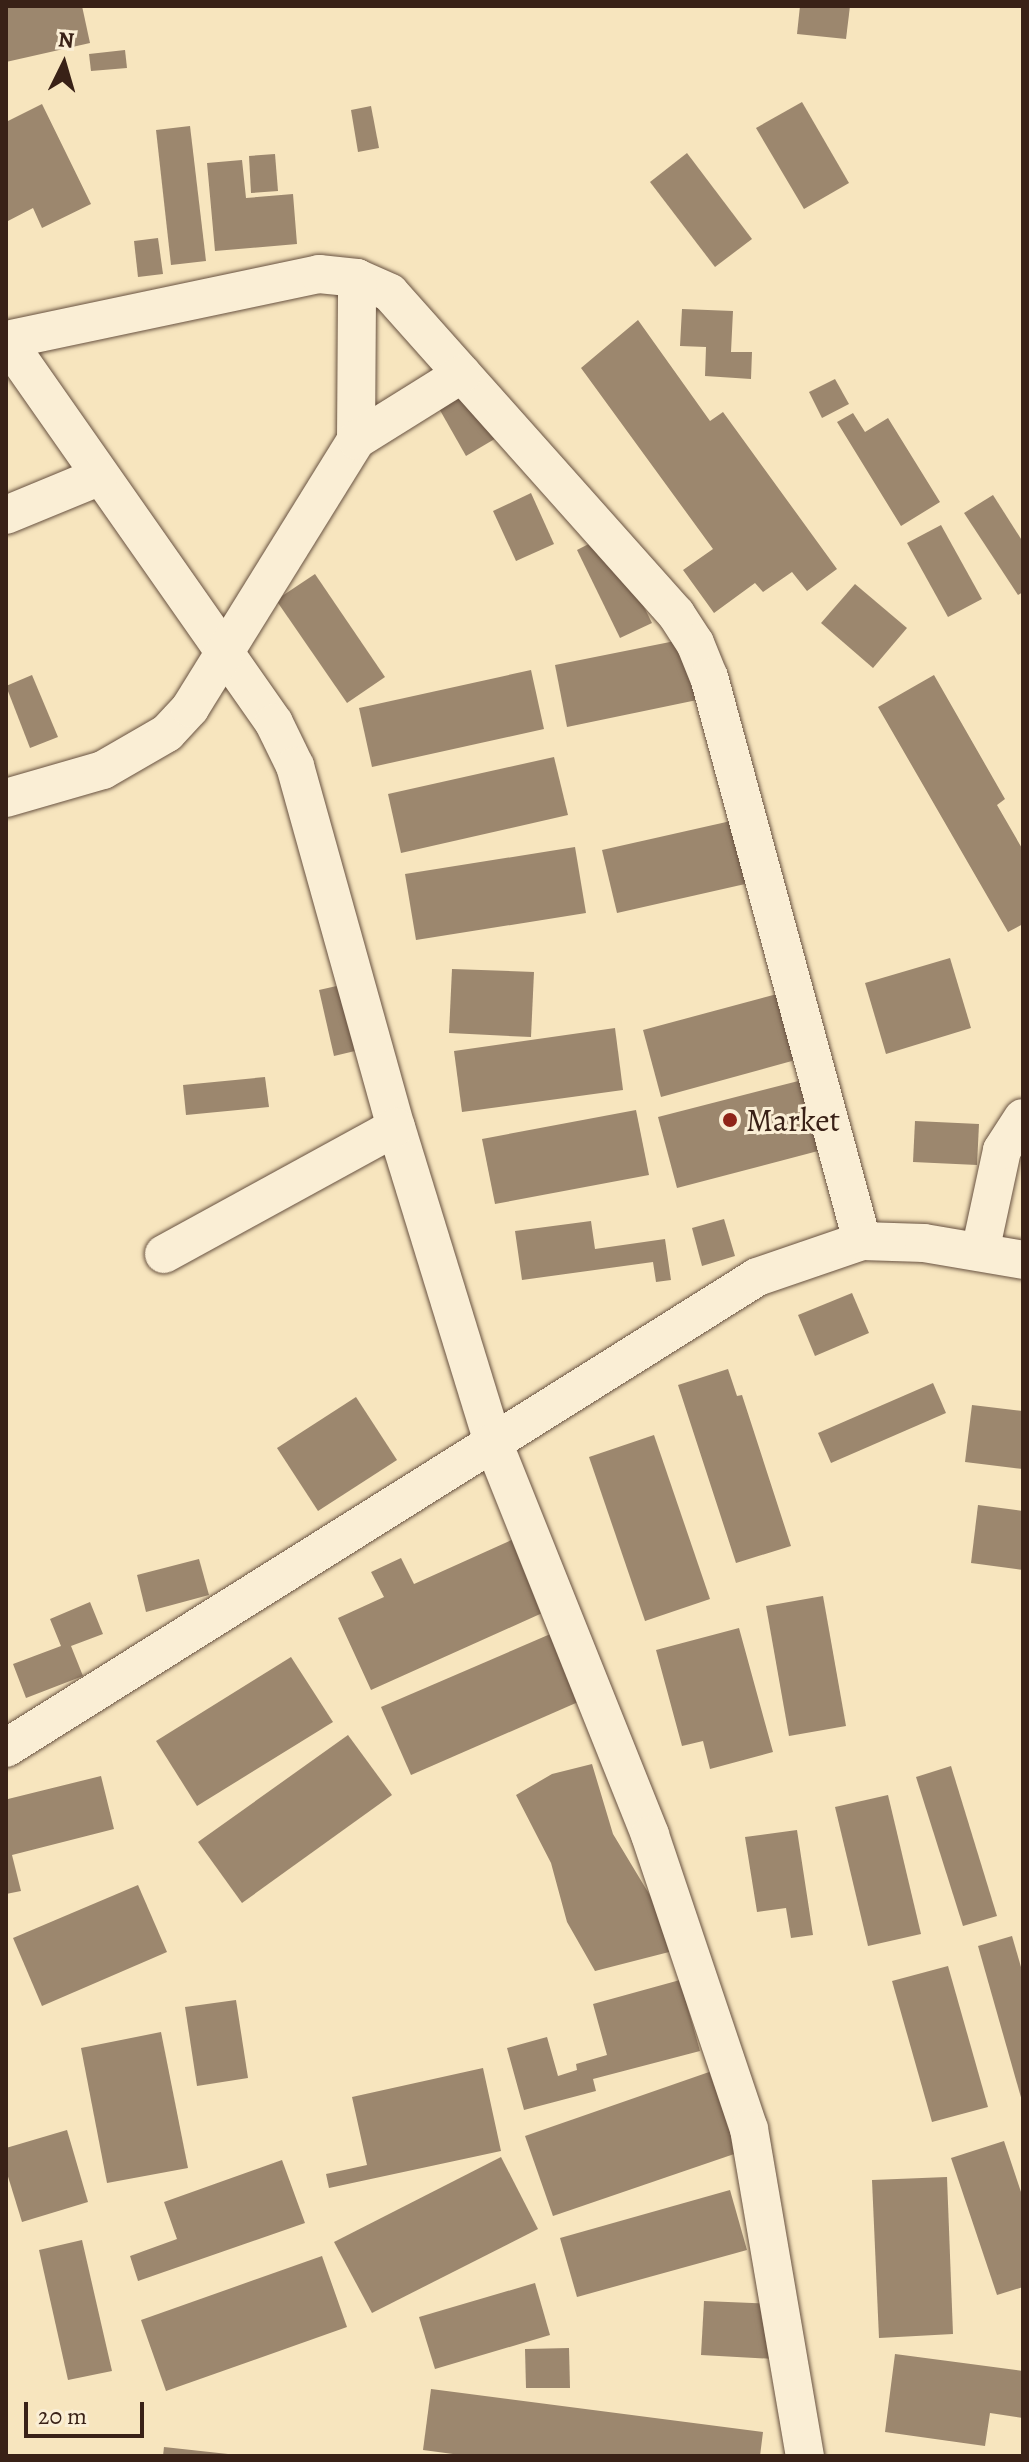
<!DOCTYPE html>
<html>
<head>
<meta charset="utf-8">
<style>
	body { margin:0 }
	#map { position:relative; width:1029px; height:2462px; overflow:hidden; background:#f7e5be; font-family:Alegreya,serif }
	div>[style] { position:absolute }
	.building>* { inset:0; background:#9c876e }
	.roads { filter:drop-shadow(0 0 2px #685241) drop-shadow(0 0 2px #685241) }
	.street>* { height:38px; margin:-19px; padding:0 19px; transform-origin:19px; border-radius:19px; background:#faeed5 }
	.dots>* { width:22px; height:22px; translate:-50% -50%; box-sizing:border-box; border:4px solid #faeed5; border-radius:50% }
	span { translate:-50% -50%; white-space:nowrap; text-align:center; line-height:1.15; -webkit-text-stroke:6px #faeed5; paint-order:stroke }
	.poi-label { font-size:32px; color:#392117 }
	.left { translate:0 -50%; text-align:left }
	.frame { position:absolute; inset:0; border:8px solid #392117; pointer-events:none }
	.north { position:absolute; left:24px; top:24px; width:80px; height:80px; -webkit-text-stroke:6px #faeed5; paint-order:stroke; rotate:5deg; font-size:22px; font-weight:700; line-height:32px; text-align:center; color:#392117 }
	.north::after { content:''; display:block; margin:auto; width:28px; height:36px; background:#392117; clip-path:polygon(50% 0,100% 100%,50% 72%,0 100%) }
	.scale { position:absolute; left:24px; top:2402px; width:120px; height:36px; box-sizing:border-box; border:4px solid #392117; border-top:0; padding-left:10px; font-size:24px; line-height:28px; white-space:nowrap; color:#392117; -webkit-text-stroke:6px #faeed5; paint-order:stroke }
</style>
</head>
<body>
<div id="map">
	<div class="building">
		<i style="clip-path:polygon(6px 6px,82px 6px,90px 43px,6px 62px)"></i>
		<i style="clip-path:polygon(800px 6px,850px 6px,846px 39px,797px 34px)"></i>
		<i style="clip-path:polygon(125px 50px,127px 68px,91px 71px,89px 54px)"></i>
		<i style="clip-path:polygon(802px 102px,849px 183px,804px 209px,756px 128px)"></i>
		<i style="clip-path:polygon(42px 104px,91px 204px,42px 228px,33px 208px,6px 222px,6px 122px)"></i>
		<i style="clip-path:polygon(371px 106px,379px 148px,358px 152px,351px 110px)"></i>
		<i style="clip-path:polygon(190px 126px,206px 261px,171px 265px,156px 130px)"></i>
		<i style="clip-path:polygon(687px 153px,752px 239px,715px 267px,650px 182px)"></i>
		<i style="clip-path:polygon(275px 154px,278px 191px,251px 193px,249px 156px)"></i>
		<i style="clip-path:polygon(242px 160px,246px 198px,293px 194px,297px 244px,215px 251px,207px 163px)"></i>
		<i style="clip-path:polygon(158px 238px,163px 274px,138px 277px,134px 241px)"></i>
		<i style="clip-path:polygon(682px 309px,733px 311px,731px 352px,752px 352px,751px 379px,705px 376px,706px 347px,680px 346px)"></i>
		<i style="clip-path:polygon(638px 320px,710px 421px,723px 412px,837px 569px,807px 591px,792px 572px,763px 592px,755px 583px,714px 613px,683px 570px,713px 549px,581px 368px)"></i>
		<i style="clip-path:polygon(835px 379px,849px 404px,822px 418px,809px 392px)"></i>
		<i style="clip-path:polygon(473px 383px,503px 434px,466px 456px,437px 405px)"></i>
		<i style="clip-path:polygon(853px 413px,865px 432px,888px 418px,940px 502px,901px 526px,837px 422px)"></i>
		<i style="clip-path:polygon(531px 493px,554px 544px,516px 561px,493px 511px)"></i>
		<i style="clip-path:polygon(993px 495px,1023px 542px,1023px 592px,1018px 595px,964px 513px)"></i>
		<i style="clip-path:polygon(941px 525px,982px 599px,948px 617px,907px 543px)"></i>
		<i style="clip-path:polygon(608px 534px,652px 623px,620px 638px,577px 550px)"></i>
		<i style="clip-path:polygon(315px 574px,385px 677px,347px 703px,276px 600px)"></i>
		<i style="clip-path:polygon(855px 584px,907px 628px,873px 668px,821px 623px)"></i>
		<i style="clip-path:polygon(685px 639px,697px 700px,567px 727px,555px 665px)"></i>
		<i style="clip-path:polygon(531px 670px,544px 729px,372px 767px,359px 708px)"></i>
		<i style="clip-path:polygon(32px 675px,58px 737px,30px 748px,6px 686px)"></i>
		<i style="clip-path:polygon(934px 675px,1005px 799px,997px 805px,1023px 850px,1023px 924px,1008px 932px,878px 707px)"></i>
		<i style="clip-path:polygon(554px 757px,568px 815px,401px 853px,388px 794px)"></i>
		<i style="clip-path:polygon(753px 816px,767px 879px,617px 913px,602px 850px)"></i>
		<i style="clip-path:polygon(575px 847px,586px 913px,416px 940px,405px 874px)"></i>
		<i style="clip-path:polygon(950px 958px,971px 1028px,886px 1054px,865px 983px)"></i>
		<i style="clip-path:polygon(452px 969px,534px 972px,531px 1037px,449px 1033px)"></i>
		<i style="clip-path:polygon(341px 985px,355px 1051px,334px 1056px,319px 990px)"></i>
		<i style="clip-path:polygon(792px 990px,810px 1056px,661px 1097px,643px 1030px)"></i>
		<i style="clip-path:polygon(615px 1028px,623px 1090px,462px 1112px,454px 1051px)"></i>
		<i style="clip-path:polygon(818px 1076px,837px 1146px,677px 1188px,658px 1117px)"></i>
		<i style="clip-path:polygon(265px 1077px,269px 1107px,186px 1115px,183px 1085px)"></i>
		<i style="clip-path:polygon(636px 1110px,649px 1175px,495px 1204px,482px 1139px)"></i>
		<i style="clip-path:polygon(915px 1121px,979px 1124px,977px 1165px,913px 1162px)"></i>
		<i style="clip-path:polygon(724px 1219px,735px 1256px,702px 1266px,692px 1228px)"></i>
		<i style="clip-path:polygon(591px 1221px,595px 1249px,665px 1239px,671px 1280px,656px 1282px,653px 1262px,522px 1280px,515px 1231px)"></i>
		<i style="clip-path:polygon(852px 1293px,869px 1333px,815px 1356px,798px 1315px)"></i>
		<i style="clip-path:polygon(728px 1369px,737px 1396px,742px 1395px,791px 1546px,736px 1563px,678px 1385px)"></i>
		<i style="clip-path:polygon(933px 1383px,946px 1413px,831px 1463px,818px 1433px)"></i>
		<i style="clip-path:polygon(356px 1397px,397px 1460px,318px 1511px,277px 1448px)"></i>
		<i style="clip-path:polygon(972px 1405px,1023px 1411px,1023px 1469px,965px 1462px)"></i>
		<i style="clip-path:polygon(654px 1435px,710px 1599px,645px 1621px,589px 1457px)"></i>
		<i style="clip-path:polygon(978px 1505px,1023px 1511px,1023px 1570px,971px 1563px)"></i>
		<i style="clip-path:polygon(516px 1538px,549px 1610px,371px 1690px,338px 1618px,384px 1597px,371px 1572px,401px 1558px,414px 1584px)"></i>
		<i style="clip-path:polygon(199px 1559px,209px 1595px,146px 1612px,137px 1575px)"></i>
		<i style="clip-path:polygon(823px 1596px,846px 1726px,789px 1736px,766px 1606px)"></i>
		<i style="clip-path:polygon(90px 1602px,103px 1634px,71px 1646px,83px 1676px,26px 1698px,13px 1664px,61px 1646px,50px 1619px)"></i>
		<i style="clip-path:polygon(739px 1628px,773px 1752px,710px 1769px,703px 1741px,682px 1746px,656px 1650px)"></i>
		<i style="clip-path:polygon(555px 1632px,585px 1699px,411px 1775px,381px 1707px)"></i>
		<i style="clip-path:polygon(291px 1657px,333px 1722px,197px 1806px,156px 1741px)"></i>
		<i style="clip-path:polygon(348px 1735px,392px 1795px,242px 1903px,198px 1842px)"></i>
		<i style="clip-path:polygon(592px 1764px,613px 1834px,666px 1922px,673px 1951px,595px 1971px,567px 1922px,551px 1863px,516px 1795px,552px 1774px)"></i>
		<i style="clip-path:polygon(951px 1766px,997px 1916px,963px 1926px,916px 1777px)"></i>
		<i style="clip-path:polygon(101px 1776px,114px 1829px,12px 1855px,21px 1891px,6px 1894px,8px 1799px)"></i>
		<i style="clip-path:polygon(888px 1795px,921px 1934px,868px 1946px,835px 1807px)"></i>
		<i style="clip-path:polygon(797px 1830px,813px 1935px,791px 1938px,786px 1908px,757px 1912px,745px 1837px)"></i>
		<i style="clip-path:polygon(138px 1885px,167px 1952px,42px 2006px,13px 1938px)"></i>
		<i style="clip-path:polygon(1012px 1936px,1023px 1974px,1022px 2101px,978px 1946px)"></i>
		<i style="clip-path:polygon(948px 1966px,988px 2107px,932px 2122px,892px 1981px)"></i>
		<i style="clip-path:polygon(680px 1980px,700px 2051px,593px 2079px,596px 2091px,524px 2110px,507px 2048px,547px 2037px,558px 2076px,577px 2070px,576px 2064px,607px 2055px,593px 2004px)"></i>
		<i style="clip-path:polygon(236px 2000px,248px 2078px,197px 2086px,185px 2007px)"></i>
		<i style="clip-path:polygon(161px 2032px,188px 2168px,107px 2183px,81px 2048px)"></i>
		<i style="clip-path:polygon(483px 2068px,501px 2151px,329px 2188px,326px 2174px,367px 2165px,352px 2097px)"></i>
		<i style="clip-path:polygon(712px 2071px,740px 2152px,553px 2216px,525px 2136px)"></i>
		<i style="clip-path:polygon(67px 2130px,88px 2202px,22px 2222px,6px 2170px,6px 2148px)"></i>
		<i style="clip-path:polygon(1004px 2141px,1023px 2198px,1023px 2287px,997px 2295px,951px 2158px)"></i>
		<i style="clip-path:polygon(501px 2157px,538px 2229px,372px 2313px,334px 2242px)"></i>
		<i style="clip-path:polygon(282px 2160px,305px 2223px,138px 2281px,130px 2256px,177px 2239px,164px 2202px)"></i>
		<i style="clip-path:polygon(947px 2177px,953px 2334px,879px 2338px,872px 2180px)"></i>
		<i style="clip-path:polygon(730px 2190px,747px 2250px,577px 2297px,560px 2238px)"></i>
		<i style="clip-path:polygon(82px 2240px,112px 2371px,68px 2380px,39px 2250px)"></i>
		<i style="clip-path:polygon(322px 2256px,347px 2327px,166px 2391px,141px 2320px)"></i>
		<i style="clip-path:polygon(535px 2283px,550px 2335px,435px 2369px,419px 2317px)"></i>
		<i style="clip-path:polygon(704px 2301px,778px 2304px,775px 2359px,701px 2355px)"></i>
		<i style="clip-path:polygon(569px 2348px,570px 2388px,526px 2388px,525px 2349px)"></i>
		<i style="clip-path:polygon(895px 2354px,1023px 2371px,1023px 2418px,990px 2413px,985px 2446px,885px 2432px)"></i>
		<i style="clip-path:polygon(431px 2389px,763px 2432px,760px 2456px,468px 2456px,423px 2450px)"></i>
		<i style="clip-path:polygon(164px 2447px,228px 2454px,227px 2456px,163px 2456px)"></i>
	</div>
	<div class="roads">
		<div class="street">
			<i style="left:6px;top:340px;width:467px;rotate:55deg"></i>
			<i style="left:274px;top:723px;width:48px;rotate:64deg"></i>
			<i style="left:295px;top:766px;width:375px;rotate:74.4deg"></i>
			<i style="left:396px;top:1127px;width:330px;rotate:72.9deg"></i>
			<i style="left:493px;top:1442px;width:423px;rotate:68.2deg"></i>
			<i style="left:650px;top:1835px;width:310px;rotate:71.4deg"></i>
			<i style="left:749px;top:2129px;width:332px;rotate:80.3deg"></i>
			<i style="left:6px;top:340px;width:320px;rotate:-11.9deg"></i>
			<i style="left:319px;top:274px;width:38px;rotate:6deg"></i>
			<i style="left:357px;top:278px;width:36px;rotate:24deg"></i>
			<i style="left:390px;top:293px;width:430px;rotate:48.3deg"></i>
			<i style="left:676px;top:614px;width:35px;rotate:57deg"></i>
			<i style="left:695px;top:643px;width:37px;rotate:68deg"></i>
			<i style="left:709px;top:677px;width:584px;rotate:74.82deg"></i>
			<i style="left:356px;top:440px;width:162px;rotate:-89.6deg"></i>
			<i style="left:6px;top:515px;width:100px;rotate:-22.4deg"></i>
			<i style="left:6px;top:798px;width:101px;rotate:-16.1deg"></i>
			<i style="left:103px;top:770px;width:74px;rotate:-30deg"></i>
			<i style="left:167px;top:733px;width:34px;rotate:-47deg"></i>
			<i style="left:190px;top:708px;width:315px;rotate:-58.2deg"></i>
			<i style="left:356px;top:440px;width:125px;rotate:-31.9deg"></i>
			<i style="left:980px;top:1252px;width:104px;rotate:-77.8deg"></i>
			<i style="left:1002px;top:1150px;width:38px;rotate:-57deg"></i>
			<i style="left:164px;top:1254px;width:264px;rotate:-28.7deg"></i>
			<i style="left:6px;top:1748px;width:886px;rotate:-32.09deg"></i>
			<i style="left:757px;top:1277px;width:111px;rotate:-18.9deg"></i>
			<i style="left:862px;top:1241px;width:62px;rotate:1.8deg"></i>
			<i style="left:924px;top:1243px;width:100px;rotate:9.7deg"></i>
		</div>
	</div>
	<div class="dots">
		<i style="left:730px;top:1120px;background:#8f2418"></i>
	</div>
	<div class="poi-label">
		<span class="left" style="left:746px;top:1120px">Market</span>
	</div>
	<div class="frame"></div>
	<div class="north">N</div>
	<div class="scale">20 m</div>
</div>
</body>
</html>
